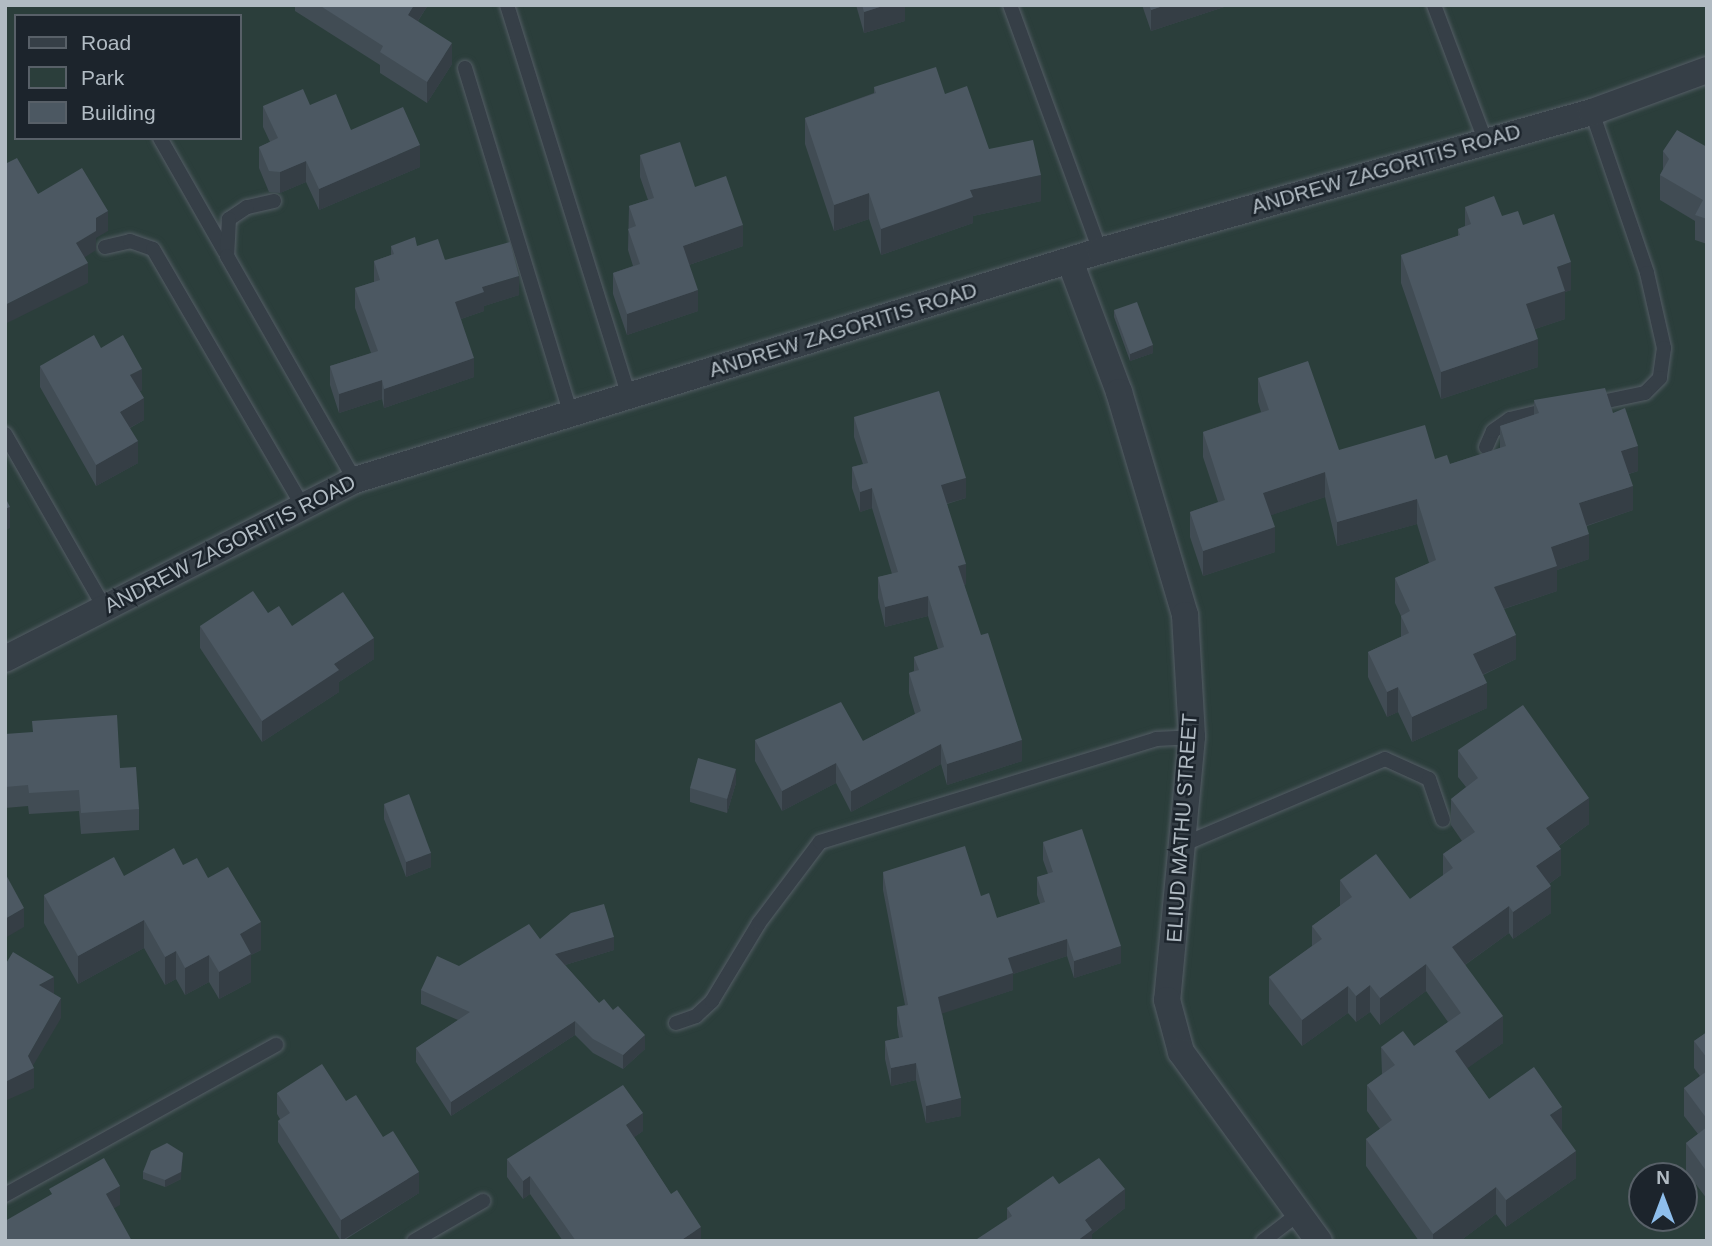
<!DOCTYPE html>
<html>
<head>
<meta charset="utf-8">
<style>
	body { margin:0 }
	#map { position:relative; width:1712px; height:1246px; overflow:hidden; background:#232e36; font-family:Arial,sans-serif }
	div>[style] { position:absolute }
	.green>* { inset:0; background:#2b3e3b }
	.roads { filter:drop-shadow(0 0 2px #545d65) drop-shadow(0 0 2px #545d65) }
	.service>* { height:14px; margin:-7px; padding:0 7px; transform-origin:7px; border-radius:7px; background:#363f47 }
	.minor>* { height:26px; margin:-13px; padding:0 13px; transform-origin:13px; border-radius:13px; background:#363f47 }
	.wall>* { inset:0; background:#414c54 }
	.shaded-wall>* { inset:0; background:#353e45 }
	.building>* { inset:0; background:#4c5862 }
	span { translate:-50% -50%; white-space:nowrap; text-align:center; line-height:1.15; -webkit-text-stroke:5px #1c242c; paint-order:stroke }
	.street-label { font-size:21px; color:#b1bbc3 }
	.frame { position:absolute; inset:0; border:7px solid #b1bbc3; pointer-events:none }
	.legend { position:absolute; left:14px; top:14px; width:228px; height:126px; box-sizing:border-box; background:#1c242c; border:2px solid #586068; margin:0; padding:9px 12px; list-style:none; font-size:21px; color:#b1bbc3 }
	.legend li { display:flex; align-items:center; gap:14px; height:35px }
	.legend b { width:35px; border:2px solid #586068 }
	.north { position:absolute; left:1628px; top:1162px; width:70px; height:70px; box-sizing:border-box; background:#1c242c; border:2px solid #586068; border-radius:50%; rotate:0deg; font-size:19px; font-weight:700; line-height:28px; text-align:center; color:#b1bbc3 }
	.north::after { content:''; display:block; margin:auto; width:24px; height:32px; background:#8ebeec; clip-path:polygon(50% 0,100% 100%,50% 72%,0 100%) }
</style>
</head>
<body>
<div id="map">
	<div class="green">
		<i style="clip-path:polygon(evenodd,5px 5px,1707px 5px,1707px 1241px,5px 1241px,5px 5px,16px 16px,240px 16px,240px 138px,16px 138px,16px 16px,5px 5px,1642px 1176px,1684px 1176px,1684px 1218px,1642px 1218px,1642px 1176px)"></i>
	</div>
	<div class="roads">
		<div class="service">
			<i style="left:507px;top:5px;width:411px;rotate:72.7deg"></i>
			<i style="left:1010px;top:5px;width:262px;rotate:69.9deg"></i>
			<i style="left:1434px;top:5px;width:144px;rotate:69.3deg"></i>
			<i style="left:465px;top:68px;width:363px;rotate:73deg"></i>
			<i style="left:1592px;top:112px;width:170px;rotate:71.1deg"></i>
			<i style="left:1647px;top:273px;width:77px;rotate:77.2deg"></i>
			<i style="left:1664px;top:348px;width:30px;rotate:98deg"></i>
			<i style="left:1660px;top:378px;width:21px;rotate:135deg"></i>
			<i style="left:1645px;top:393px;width:53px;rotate:168.1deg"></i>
			<i style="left:160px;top:138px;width:131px;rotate:60.3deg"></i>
			<i style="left:274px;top:201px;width:28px;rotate:167deg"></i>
			<i style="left:247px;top:207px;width:22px;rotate:146deg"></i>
			<i style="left:229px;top:219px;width:37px;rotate:93deg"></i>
			<i style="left:227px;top:256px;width:258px;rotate:60.3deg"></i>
			<i style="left:105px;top:247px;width:26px;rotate:-13deg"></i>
			<i style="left:130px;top:241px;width:24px;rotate:19deg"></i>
			<i style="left:153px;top:249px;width:296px;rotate:59.8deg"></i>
			<i style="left:5px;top:434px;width:199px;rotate:60.2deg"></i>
			<i style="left:1486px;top:447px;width:17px;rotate:-66deg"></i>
			<i style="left:1493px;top:431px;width:21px;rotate:-35deg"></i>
			<i style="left:1510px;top:419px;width:43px;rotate:-13.4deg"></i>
			<i style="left:1184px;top:844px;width:218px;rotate:-22.9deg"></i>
			<i style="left:1385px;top:759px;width:48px;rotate:24.4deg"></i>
			<i style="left:1429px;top:779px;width:43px;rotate:71.1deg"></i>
			<i style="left:676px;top:1023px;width:21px;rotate:-19deg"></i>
			<i style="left:696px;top:1016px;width:22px;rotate:-43deg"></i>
			<i style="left:712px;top:1001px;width:91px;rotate:-58.9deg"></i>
			<i style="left:759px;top:923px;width:101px;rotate:-53deg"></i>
			<i style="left:820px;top:842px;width:351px;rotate:-17deg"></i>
			<i style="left:1156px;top:739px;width:36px;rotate:-3deg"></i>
			<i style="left:5px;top:1195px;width:310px;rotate:-29deg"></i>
			<i style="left:414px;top:1241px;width:80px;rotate:-30.1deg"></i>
			<i style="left:1263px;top:1241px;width:44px;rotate:-37.6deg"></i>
		</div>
		<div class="minor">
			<i style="left:1070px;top:261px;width:140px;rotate:69.5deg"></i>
			<i style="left:1119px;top:392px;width:233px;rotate:73.5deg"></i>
			<i style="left:1185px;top:615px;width:122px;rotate:86.7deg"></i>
			<i style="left:1192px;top:737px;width:264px;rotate:95.4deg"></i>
			<i style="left:1167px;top:1000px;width:54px;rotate:74.9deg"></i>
			<i style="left:1181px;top:1052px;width:234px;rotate:53.9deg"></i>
			<i style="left:5px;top:659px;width:393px;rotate:-27.1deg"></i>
			<i style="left:355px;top:480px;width:779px;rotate:-17.09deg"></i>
			<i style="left:1100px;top:251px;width:511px;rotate:-15.78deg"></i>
			<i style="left:1592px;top:112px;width:122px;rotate:-20.1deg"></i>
		</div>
	</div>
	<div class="wall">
		<i style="clip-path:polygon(295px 5px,428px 5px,418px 21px,452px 64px,427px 103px,380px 73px,380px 65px,295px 11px)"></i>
		<i style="clip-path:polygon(856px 5px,905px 5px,905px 21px,864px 33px)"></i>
		<i style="clip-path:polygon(1142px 5px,1224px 5px,1224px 7px,1151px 31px)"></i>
		<i style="clip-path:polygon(874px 87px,945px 94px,989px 149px,1041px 201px,973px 216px,973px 223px,881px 255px,869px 219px,834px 231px,805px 144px,805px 118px,874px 93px)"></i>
		<i style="clip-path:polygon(310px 105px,351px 130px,420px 167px,319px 210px,306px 182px,280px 193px,269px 192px,259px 168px,259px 147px,270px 142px,263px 127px,263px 106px)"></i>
		<i style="clip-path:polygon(1707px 147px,1707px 244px,1695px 240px,1695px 221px,1660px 200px,1660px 175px,1663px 169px,1663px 151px)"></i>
		<i style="clip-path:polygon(640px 155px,695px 187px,743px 246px,689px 265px,698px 311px,627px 335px,613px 294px,613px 273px,633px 266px,628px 250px,629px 206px,648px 200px,640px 177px)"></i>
		<i style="clip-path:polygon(1465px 207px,1502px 216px,1523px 225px,1571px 290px,1565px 292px,1565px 319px,1535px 329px,1538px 367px,1441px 399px,1401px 283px,1401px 255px,1458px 236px,1458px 229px,1465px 226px)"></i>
		<i style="clip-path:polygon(391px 246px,417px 246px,519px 295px,484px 306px,484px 311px,461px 319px,474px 377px,384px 408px,382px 399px,339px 413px,330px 385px,330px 366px,371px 353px,355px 308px,355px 288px,374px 282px,374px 261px,391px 255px)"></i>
		<i style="clip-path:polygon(1114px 310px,1153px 353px,1130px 361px,1114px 317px)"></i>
		<i style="clip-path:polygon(101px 348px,142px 390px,140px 391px,144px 420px,130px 428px,138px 463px,96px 486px,40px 387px,40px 366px)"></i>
		<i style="clip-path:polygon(1258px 378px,1339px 450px,1435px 459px,1450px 464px,1500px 448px,1500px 426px,1534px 415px,1534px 400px,1613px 413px,1638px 471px,1629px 474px,1633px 510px,1587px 526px,1589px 559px,1557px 570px,1557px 591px,1504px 609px,1516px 659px,1483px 675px,1487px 708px,1412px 742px,1398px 712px,1387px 717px,1368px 677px,1368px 652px,1401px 637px,1401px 616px,1395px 603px,1395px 578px,1429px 563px,1417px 524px,1337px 546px,1325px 497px,1271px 515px,1275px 552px,1203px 576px,1190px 537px,1190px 512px,1218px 502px,1203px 457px,1203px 432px,1261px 412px,1258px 402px)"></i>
		<i style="clip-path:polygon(854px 417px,966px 498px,947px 504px,966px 584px,964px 585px,1022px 761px,947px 785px,941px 764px,851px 812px,836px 783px,782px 811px,755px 761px,755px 740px,863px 741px,915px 714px,909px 693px,909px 673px,914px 671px,914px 657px,938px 649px,928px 616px,885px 627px,878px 598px,878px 577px,892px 574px,872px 508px,860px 512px,852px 488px,852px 467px,863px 464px,854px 437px)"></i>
		<i style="clip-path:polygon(268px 613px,292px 626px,374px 659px,339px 682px,339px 692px,262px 742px,200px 648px,200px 626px)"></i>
		<i style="clip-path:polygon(5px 734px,120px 768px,139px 809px,139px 830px,81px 834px,79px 811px,29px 814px,28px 806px,5px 808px)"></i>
		<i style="clip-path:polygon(1458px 750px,1589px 824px,1559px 846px,1561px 875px,1549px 884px,1551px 913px,1513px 939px,1509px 933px,1465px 965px,1503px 1043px,1467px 1068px,1489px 1099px,1562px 1132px,1576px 1178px,1506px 1227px,1496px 1214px,1460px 1241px,1419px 1241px,1366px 1166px,1366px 1139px,1380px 1129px,1367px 1111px,1367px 1085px,1382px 1074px,1381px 1047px,1414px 1046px,1448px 1022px,1426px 991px,1380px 1025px,1370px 1012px,1356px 1022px,1348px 1013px,1302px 1046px,1269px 1004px,1269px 977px,1312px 946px,1312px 926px,1340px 906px,1340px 880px,1410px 899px,1443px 876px,1443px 854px,1462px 841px,1451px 825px,1451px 799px,1466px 787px,1458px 777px)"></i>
		<i style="clip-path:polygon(736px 783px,727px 813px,690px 802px,690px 788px)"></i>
		<i style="clip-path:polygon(384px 804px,431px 867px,406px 877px,384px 819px)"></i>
		<i style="clip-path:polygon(1043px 842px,1121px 963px,1074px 978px,1067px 956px,1013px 974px,1013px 990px,942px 1013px,961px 1116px,926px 1123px,916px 1080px,891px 1086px,885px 1059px,885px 1041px,899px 1038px,897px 1025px,897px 1007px,905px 1005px,883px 890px,883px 872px,981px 896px,997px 918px,1040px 904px,1037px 895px,1037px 877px,1048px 874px,1043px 860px)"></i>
		<i style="clip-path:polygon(183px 865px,208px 878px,261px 950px,251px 955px,251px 982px,219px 999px,209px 982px,185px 995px,176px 979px,165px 985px,144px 948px,78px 984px,44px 923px,44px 895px,124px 876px)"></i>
		<i style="clip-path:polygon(540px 939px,614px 950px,565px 965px,599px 1003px,645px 1049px,623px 1069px,593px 1053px,575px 1035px,451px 1116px,416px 1062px,416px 1048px,458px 1020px,421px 1004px,421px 990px,459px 966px)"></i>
		<i style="clip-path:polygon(1707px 1032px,1707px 1199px,1686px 1171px,1686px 1143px,1698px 1134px,1684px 1116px,1684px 1088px,1700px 1076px,1694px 1068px,1694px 1041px)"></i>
		<i style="clip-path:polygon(277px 1093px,346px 1101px,419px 1193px,343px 1241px,341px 1241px,278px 1142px,278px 1121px,280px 1119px,277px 1114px)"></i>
		<i style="clip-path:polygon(643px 1131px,634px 1137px,701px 1241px,563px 1241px,530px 1194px,523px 1199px,507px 1177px,507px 1159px)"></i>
		<i style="clip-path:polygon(143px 1172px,181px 1179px,165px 1187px,143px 1179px)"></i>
		<i style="clip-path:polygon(1059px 1184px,1125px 1208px,1092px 1234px,1092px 1241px,1007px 1220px,1007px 1208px)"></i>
	</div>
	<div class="shaded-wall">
		<i style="clip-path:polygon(414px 5px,428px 5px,408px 36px,408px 15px)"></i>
		<i style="clip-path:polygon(886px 5px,905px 5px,905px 21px,864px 33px,864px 12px)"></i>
		<i style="clip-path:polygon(1166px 5px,1224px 5px,1224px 7px,1151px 31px,1151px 10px)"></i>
		<i style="clip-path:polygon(452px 43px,452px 64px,427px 103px,427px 82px)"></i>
		<i style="clip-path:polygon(420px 145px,420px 167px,319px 210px,319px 189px)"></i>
		<i style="clip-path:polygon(306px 161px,306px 182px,280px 193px,280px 172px)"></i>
		<i style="clip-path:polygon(1041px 175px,1041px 201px,973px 216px,973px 223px,881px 255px,881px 229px,970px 190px)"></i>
		<i style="clip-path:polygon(869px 193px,869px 219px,834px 231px,834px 205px)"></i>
		<i style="clip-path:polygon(108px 211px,108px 231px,96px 238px,96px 250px,76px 263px,76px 243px,96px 218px)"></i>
		<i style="clip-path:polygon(743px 225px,743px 246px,683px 267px,683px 246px)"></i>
		<i style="clip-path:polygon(1571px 262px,1571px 290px,1565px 292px,1565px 319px,1526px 332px,1526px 304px,1557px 267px)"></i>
		<i style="clip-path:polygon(88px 263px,88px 283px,5px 324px,5px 305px)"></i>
		<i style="clip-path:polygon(519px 276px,519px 295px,484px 306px,484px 311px,455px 321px,455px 302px,482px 287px)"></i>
		<i style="clip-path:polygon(698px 290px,698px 311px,627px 335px,627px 314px)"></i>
		<i style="clip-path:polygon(1538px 339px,1538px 367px,1441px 399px,1441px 372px)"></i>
		<i style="clip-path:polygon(1153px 345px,1153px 353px,1130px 361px,1130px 354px)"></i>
		<i style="clip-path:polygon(474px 358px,474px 377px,384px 408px,384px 389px)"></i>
		<i style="clip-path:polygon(142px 369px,142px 390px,130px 397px,130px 375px)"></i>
		<i style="clip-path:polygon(382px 380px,382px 399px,339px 413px,339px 394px)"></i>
		<i style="clip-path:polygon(144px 398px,144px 420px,120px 433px,120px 412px)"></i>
		<i style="clip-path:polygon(138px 441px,138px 463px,96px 486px,96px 465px)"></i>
		<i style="clip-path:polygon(1638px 446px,1638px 471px,1621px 476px,1621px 451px)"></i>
		<i style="clip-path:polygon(1325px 472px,1325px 497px,1263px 518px,1263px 493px)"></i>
		<i style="clip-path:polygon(966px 478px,966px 498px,941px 505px,941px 485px)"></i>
		<i style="clip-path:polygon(1633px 486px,1633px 510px,1579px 528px,1579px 503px)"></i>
		<i style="clip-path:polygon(872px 488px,872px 508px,860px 512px,860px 492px)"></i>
		<i style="clip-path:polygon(1417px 499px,1417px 524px,1337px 546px,1337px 522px)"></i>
		<i style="clip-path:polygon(10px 507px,10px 528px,5px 531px,5px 509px)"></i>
		<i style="clip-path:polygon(1275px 527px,1275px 552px,1203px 576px,1203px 551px)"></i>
		<i style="clip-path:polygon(1589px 534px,1589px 559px,1557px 570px,1557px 591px,1494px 612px,1494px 587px,1551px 547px)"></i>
		<i style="clip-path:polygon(966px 564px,966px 584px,958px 586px,958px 566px)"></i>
		<i style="clip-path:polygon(928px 596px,928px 616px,885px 627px,885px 607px)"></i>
		<i style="clip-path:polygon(1516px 635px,1516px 659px,1473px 679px,1473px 654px)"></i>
		<i style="clip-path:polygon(374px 638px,374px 659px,339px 682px,339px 692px,262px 742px,262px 721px,334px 664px)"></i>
		<i style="clip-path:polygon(1487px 683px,1487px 708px,1412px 742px,1412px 717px)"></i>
		<i style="clip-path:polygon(1398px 687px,1398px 712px,1387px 717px,1387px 692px)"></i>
		<i style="clip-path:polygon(1022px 740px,1022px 761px,947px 785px,947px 764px)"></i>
		<i style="clip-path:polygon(941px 744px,941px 764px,851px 812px,851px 791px)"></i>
		<i style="clip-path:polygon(836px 763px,836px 783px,782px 811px,782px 791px)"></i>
		<i style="clip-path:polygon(736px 769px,736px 783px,727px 813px,727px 799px)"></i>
		<i style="clip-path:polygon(1589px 798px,1589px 824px,1546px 855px,1546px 828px)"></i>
		<i style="clip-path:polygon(1561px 849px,1561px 875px,1536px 893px,1536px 866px)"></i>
		<i style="clip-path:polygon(431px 853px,431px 867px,406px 877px,406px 862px)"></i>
		<i style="clip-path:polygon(1551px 886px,1551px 913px,1513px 939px,1513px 912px)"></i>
		<i style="clip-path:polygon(1509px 906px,1509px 933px,1452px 974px,1452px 947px)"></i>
		<i style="clip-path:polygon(24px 908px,24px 927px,5px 938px,5px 919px)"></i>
		<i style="clip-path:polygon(144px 920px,144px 948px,78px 984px,78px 956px)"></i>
		<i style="clip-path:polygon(261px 922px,261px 950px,251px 955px,251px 982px,219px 999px,219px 972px,240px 934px)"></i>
		<i style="clip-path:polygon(614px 937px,614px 950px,555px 968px,555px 954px)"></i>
		<i style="clip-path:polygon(1067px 939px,1067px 956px,1013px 974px,1013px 990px,938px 1015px,938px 997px,1008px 958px)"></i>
		<i style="clip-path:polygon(1121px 946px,1121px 963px,1074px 978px,1074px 961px)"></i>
		<i style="clip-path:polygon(176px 951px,176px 979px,165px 985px,165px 957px)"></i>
		<i style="clip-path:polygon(209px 955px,209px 982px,185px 995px,185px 968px)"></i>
		<i style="clip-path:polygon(1426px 964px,1426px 991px,1380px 1025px,1380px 998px)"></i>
		<i style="clip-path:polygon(54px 977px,54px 996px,39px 985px)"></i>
		<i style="clip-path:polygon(1370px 985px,1370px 1012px,1356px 1022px,1356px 996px)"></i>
		<i style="clip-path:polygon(1348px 986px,1348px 1013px,1302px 1046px,1302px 1020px)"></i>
		<i style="clip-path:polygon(61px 998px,61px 1018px,31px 1069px,34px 1068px,34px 1088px,7px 1100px,7px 1110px,5px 1111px,5px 1082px,28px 1056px)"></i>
		<i style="clip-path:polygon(1503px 1016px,1503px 1043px,1455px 1077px,1455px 1051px)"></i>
		<i style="clip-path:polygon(575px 1021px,575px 1035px,451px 1116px,451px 1102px)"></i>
		<i style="clip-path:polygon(645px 1035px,645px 1049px,623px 1069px,623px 1055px)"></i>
		<i style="clip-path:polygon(916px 1063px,916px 1080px,891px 1086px,891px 1068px)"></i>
		<i style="clip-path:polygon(961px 1098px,961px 1116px,926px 1123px,926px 1106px)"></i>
		<i style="clip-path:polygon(1562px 1107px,1562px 1133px,1550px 1115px)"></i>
		<i style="clip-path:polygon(643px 1113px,643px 1131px,626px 1143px,626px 1125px)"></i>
		<i style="clip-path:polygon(1576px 1151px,1576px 1178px,1506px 1227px,1506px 1200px)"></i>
		<i style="clip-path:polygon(183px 1153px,181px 1179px,165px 1187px,165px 1180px)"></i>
		<i style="clip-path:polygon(419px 1172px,419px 1193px,341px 1241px,341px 1220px)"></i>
		<i style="clip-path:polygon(530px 1176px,530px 1194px,523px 1199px,523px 1181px)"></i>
		<i style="clip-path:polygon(120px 1186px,120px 1205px,106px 1213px,106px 1194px)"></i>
		<i style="clip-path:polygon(1496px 1187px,1496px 1214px,1460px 1241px,1433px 1241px,1433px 1234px)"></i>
		<i style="clip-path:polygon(1125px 1189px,1125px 1208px,1092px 1234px,1092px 1241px,1077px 1241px,1085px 1220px)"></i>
		<i style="clip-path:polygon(701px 1227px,701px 1241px,680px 1241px)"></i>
	</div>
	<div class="building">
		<i style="clip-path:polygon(319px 5px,414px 5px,408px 15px,452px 43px,427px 82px,380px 52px,383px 46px)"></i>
		<i style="clip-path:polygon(862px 5px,886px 5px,864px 12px)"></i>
		<i style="clip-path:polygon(1149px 5px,1166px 5px,1151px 10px)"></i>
		<i style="clip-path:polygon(936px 67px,945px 94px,967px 86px,989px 149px,1033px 140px,1041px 175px,970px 190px,973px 197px,881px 229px,869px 193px,834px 205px,805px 118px,876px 93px,874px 87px)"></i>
		<i style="clip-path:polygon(303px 89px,310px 105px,336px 94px,351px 130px,403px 107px,420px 145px,319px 189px,306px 161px,280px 172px,269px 171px,259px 147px,278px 138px,263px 106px)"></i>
		<i style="clip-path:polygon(1677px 130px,1707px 147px,1707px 219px,1695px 215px,1703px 200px,1660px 175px,1669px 159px,1663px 151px)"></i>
		<i style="clip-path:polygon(680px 142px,695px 187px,726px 176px,743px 225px,683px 246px,698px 290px,627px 314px,613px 273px,640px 264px,628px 229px,636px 226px,629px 206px,654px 198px,640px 155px)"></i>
		<i style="clip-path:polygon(17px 158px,38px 194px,82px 168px,108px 211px,96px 218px,96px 231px,76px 243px,88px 263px,5px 305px,5px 164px)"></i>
		<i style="clip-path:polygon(1494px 196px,1502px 216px,1518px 211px,1523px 225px,1554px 214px,1571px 262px,1557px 267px,1565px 291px,1526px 304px,1538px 339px,1441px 372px,1401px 255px,1460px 235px,1458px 229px,1471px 224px,1465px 207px)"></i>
		<i style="clip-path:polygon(415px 237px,417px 246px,438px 239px,445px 260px,510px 242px,519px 276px,482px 287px,484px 292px,455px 302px,474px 358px,384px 389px,382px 380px,339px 394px,330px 366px,378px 351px,355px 288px,380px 280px,374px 261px,394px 254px,391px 246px)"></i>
		<i style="clip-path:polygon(1137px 302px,1153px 345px,1130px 354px,1114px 310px)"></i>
		<i style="clip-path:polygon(94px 335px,101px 348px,123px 335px,142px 369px,130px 375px,144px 398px,120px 412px,138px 441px,96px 465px,40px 366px)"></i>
		<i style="clip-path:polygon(1308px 361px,1339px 450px,1425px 425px,1435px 459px,1447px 455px,1450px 464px,1506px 446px,1500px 426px,1539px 413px,1534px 400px,1605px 388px,1613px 413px,1625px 408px,1638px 446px,1621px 451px,1633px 486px,1579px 503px,1589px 534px,1551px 547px,1557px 566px,1494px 587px,1516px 635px,1473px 654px,1487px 683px,1412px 717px,1398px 687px,1387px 692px,1368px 652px,1409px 633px,1401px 616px,1410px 611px,1395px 578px,1436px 560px,1417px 499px,1337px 522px,1325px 472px,1263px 493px,1275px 527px,1203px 551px,1190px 512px,1225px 500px,1203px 432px,1269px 410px,1258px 378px)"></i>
		<i style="clip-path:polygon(939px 391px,966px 478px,941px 485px,966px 564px,958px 566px,981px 635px,988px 633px,1022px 740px,947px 764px,941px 744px,851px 791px,836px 763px,782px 791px,755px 740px,841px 702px,863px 741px,921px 711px,909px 673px,919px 670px,914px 657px,944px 647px,928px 596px,885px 607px,878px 577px,898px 572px,872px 488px,860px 492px,852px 467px,868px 463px,854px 417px)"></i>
		<i style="clip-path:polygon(5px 497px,10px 507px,5px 509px)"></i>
		<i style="clip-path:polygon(253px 591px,268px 613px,279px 606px,292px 626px,343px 592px,374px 638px,334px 664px,339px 670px,262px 721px,200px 626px)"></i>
		<i style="clip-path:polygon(1523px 705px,1589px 798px,1546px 828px,1561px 849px,1536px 866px,1551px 886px,1513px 912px,1509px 906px,1452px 947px,1503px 1016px,1455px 1051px,1489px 1099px,1534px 1067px,1562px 1107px,1550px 1115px,1576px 1151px,1506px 1200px,1496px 1187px,1433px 1234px,1366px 1139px,1392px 1120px,1367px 1085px,1395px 1065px,1381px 1047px,1403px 1031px,1414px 1046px,1461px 1013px,1426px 964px,1380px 998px,1370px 985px,1356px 996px,1348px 986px,1302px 1020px,1269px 977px,1322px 939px,1312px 926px,1352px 897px,1340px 880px,1376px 854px,1410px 899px,1453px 868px,1443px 854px,1475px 832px,1451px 799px,1478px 778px,1458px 750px)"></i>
		<i style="clip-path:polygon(117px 715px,120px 768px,136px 767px,139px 809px,81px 813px,79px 790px,29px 793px,28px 785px,5px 787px,5px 734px,33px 732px,32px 721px)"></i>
		<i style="clip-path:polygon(698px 758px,736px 769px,727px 799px,690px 788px)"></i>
		<i style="clip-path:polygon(409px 794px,431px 853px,406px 862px,384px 804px)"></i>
		<i style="clip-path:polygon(1082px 829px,1121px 946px,1074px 961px,1067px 939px,1008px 958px,1013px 973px,938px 997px,961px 1098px,926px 1106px,916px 1063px,891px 1068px,885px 1041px,903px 1037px,897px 1007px,908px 1005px,883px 872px,965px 846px,981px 896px,989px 893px,997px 918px,1045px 902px,1037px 877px,1053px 872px,1043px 842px)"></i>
		<i style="clip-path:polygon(174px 848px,183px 865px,197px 858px,208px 878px,228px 867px,261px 922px,240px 934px,251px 954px,219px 972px,209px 955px,185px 968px,176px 951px,165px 957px,144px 920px,78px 956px,44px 895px,114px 857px,124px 876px)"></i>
		<i style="clip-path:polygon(5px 873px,24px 908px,5px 919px)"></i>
		<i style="clip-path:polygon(604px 904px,614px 937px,555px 954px,599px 1003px,604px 999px,613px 1010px,618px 1006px,645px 1035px,623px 1055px,593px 1039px,575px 1021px,451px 1102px,416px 1048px,470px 1012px,421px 990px,437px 956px,459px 966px,529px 924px,540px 939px,571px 913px)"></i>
		<i style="clip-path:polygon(13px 952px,54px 977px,39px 985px,61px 998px,28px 1056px,34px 1068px,5px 1082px,5px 965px)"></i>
		<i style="clip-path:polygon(1707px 1032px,1707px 1058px,1694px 1041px)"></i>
		<i style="clip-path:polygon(322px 1064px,346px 1101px,356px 1095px,383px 1137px,393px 1131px,419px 1172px,341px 1220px,278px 1121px,290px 1113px,277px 1093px)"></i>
		<i style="clip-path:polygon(1707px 1071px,1707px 1119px,1684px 1088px)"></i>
		<i style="clip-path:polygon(623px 1085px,643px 1113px,626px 1125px,671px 1194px,677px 1190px,701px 1227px,680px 1241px,576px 1241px,530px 1176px,523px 1181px,507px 1159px)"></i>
		<i style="clip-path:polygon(1707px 1127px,1707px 1172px,1686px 1143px)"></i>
		<i style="clip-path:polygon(167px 1143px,183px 1153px,181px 1172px,165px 1180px,143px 1172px,151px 1151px)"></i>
		<i style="clip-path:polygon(104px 1158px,120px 1186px,106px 1194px,132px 1241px,40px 1241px,39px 1239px,35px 1241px,5px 1241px,5px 1221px,52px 1194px,49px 1189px)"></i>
		<i style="clip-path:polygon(1099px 1158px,1125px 1189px,1085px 1220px,1092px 1230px,1077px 1241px,974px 1241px,1012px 1216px,1007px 1208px,1053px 1176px,1059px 1184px)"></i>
	</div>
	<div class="street-label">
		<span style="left:1386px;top:169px;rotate:-16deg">ANDREW ZAGORITIS ROAD</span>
		<span style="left:843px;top:330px;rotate:-17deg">ANDREW ZAGORITIS ROAD</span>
		<span style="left:230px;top:544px;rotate:-27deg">ANDREW ZAGORITIS ROAD</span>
		<span style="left:1182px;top:828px;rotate:-86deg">ELIUD MATHU STREET</span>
	</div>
	<div class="frame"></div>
	<ul class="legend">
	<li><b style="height:9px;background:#363f47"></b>Road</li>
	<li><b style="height:19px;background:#2b3e3b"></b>Park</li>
	<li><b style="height:19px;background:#4c5862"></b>Building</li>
	</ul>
	<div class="north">N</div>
</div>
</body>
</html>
